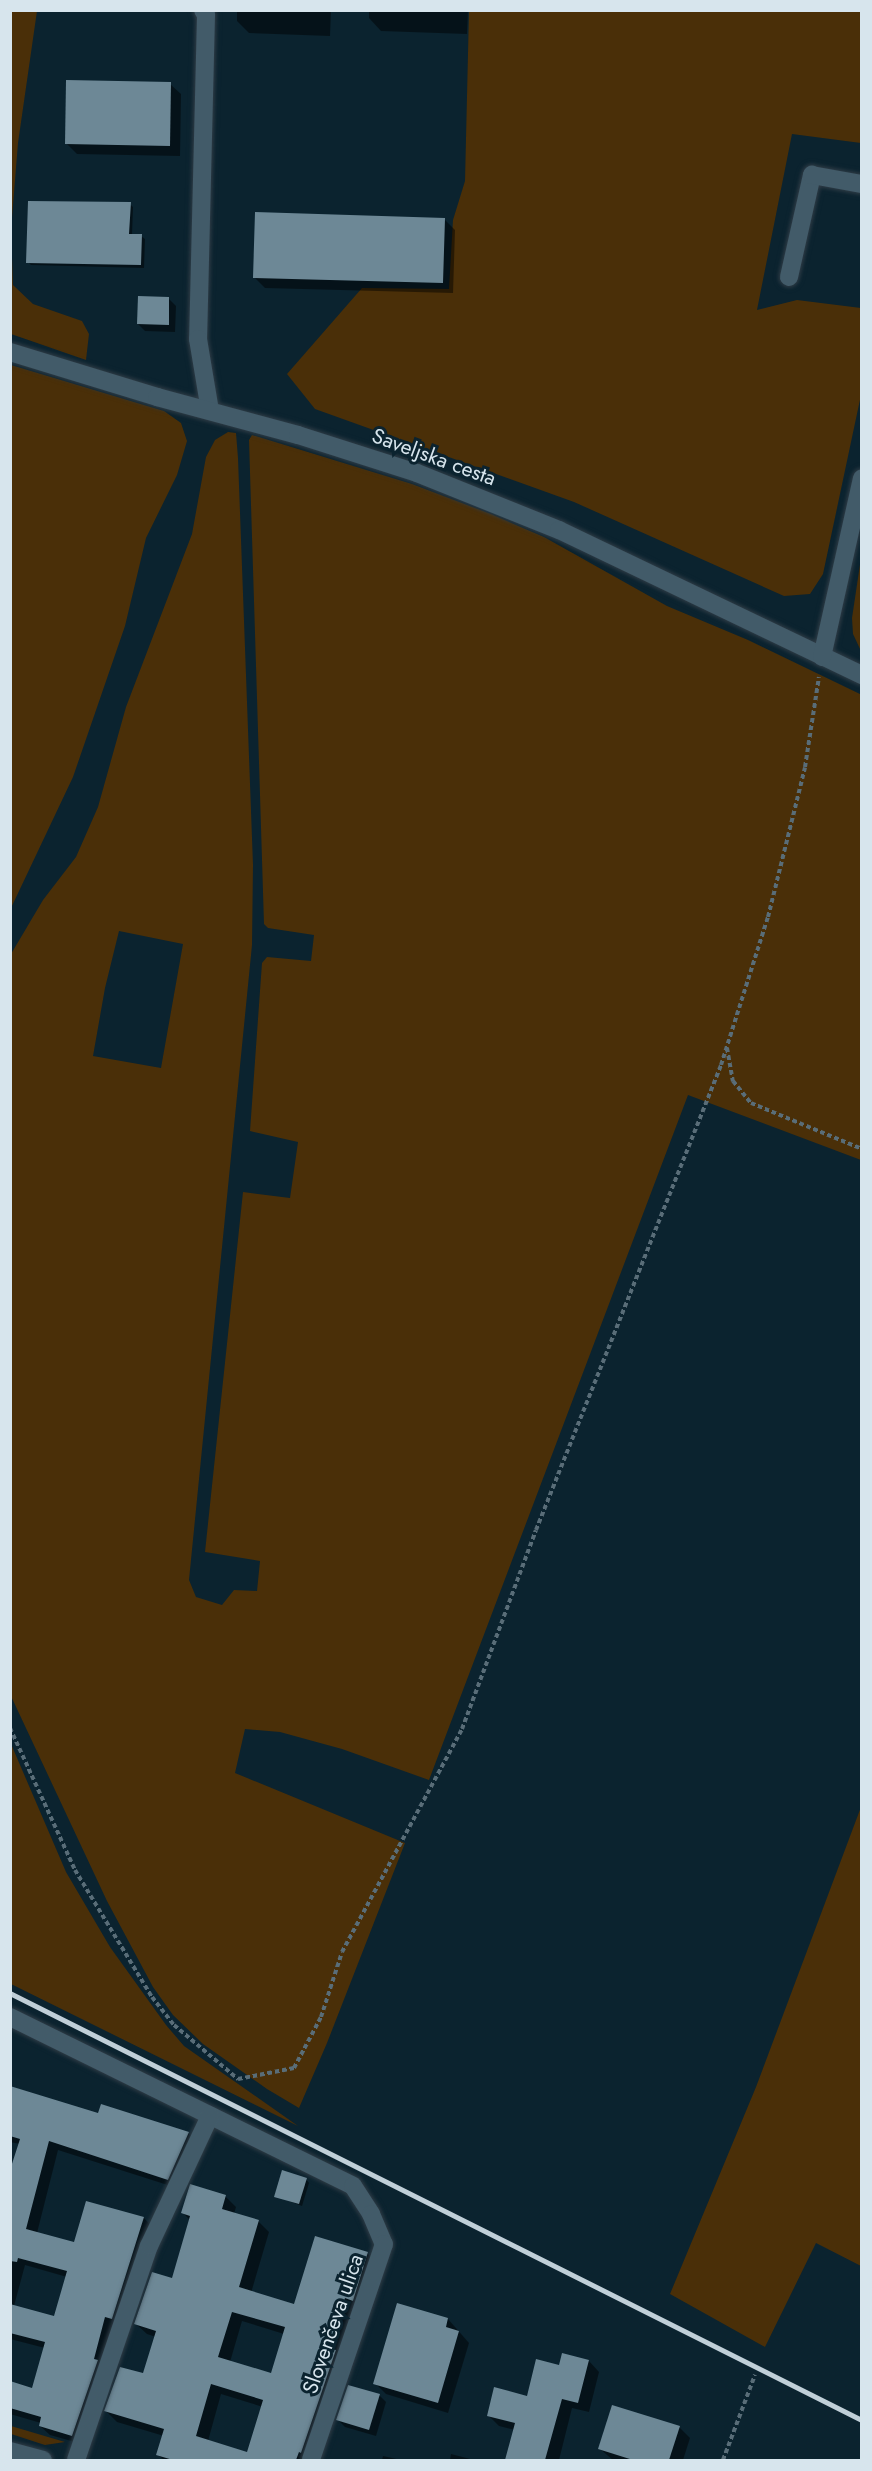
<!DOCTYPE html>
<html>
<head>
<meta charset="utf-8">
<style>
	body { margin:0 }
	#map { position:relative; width:872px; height:2471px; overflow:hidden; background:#0b232f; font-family:Jost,sans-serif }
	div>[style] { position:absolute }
	.green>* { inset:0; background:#4a2f08 }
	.shadow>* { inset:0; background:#0007 }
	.building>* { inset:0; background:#6d8896 }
	.path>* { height:4px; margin-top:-2px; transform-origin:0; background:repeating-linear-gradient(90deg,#596d78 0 4.5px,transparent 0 7.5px) }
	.roads { filter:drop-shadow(0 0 2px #2f3c46) drop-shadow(0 0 2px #2f3c46) }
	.minor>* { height:18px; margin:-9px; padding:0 9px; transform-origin:9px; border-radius:9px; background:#425b69 }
	.rail>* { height:4.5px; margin:-2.25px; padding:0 2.25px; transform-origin:2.25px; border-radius:2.25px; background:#c0cfd8 }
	span { translate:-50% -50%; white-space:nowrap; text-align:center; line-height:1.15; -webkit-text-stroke:6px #0b232f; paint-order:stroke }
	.street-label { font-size:21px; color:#d7e5ed }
	.frame { position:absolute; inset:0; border:12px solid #d7e5ed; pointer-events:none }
</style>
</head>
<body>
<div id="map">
	<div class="green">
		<i style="clip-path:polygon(11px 10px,37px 11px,18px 143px,11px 230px,13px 285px,33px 304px,82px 321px,89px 334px,86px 360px,11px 334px)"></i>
		<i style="clip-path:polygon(469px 11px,861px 11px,861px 143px,792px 134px,757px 310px,797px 300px,861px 308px,861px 395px,823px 574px,810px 594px,784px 596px,574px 502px,315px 409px,287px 374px,362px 288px,449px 289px,453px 220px,465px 181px)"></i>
		<i style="clip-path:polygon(11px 365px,164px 411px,181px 423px,187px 441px,177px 475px,146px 538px,125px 626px,73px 777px,11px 908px)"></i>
		<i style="clip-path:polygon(evenodd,228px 432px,236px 433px,238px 458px,253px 865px,252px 945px,189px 1580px,196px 1597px,222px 1605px,234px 1590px,257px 1591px,260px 1561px,205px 1552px,243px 1192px,290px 1198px,298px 1142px,250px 1131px,262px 963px,267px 957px,311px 961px,314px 935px,268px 928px,264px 924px,249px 440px,252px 435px,412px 484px,491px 514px,544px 537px,667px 606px,748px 640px,862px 695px,861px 1160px,688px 1095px,429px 1780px,342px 1749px,280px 1732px,245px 1729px,235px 1773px,405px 1843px,327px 2043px,299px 2108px,267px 2089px,203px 2044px,173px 2015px,153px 1987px,107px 1901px,10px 1694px,11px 954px,43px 900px,76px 857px,98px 807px,126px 707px,192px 534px,206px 457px,215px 440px,228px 432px,119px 931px,183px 944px,161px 1068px,93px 1056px,105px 988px,119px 931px)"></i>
		<i style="clip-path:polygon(861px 558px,861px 651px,853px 634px,852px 618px)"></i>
		<i style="clip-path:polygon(11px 1744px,66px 1872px,110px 1947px,166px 2025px,184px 2046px,298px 2126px,11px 1984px)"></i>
		<i style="clip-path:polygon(861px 1807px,861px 2266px,816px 2243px,765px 2347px,670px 2294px,756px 2087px)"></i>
		<i style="clip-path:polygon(11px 2426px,65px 2442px,45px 2445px,11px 2434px)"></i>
	</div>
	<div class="shadow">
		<i style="clip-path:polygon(237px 10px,331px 10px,330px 36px,249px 33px,237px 21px)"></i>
		<i style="clip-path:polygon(369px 10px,468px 10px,467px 34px,381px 31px,369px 18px)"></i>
		<i style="clip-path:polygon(170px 84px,181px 94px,180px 156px,77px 154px,66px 143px)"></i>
		<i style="clip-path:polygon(130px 204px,133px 207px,132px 235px,141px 236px,145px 239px,144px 268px,31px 265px,28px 262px)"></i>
		<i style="clip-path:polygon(444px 219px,455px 230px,453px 293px,265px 288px,254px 277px)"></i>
		<i style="clip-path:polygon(169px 299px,176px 306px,175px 332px,145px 331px,138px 324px)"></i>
		<i style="clip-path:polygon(evenodd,10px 2088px,99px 2115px,188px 2133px,197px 2143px,177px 2188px,58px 2150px,37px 2233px,75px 2244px,87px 2203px,144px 2218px,153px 2228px,82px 2444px,50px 2435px,40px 2426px,41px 2423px,10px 2414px,10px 2383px,33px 2390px,45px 2348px,10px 2339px,10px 2175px,20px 2144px,10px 2142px,10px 2088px,25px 2265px,67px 2277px,55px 2318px,14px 2306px,25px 2265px)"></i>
		<i style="clip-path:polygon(306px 2179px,309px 2183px,302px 2206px,276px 2196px)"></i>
		<i style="clip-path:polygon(evenodd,225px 2196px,236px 2207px,234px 2214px,258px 2221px,269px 2232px,251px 2293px,295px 2306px,316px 2238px,368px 2254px,378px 2264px,311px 2460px,164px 2460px,158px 2455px,164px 2436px,117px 2422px,106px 2411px,144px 2375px,156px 2337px,147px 2334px,136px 2324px,173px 2280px,190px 2220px,183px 2213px,225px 2196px,242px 2321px,284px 2334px,272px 2374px,230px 2362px,242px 2321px,225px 2196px,221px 2394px,263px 2407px,248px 2454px,208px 2441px,221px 2394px)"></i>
		<i style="clip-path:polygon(448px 2319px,469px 2343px,448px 2413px,386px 2394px,375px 2383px)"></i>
		<i style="clip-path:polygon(589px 2361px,599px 2372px,589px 2412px,572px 2408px,559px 2460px,507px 2460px,515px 2430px,499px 2426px,489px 2416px,528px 2398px,560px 2366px)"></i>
		<i style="clip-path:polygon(379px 2395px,386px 2402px,376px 2436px,345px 2427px,338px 2420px)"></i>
		<i style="clip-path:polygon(679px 2427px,690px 2438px,683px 2460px,613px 2460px,600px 2449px)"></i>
		<i style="clip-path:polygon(451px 2454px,474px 2460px,450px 2460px)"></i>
		<i style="clip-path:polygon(383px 2456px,401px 2460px,382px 2460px)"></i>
	</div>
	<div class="building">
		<i style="clip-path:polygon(66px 80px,171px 82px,170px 146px,65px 144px)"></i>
		<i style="clip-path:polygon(28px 201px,131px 202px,129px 234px,142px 234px,141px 265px,26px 263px)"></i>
		<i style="clip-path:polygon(255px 212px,445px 218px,443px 283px,253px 278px)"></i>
		<i style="clip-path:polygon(138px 296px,169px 297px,169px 325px,137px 324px)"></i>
		<i style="clip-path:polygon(10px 2086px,98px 2113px,101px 2104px,189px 2132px,168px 2180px,49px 2141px,26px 2229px,74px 2242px,86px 2201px,144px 2217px,112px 2319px,105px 2317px,94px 2359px,98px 2360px,72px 2436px,39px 2426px,41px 2417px,10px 2408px,10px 2381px,32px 2388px,45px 2342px,10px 2333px,10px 2304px,54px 2316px,67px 2271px,18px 2258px,17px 2262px,10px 2261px,10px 2170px,20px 2139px,10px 2136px)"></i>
		<i style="clip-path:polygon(282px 2170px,307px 2178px,299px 2204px,274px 2197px)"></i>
		<i style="clip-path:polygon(evenodd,190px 2184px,226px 2195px,222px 2209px,259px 2220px,239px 2287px,294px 2304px,315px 2236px,368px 2252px,353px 2301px,345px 2298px,330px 2349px,336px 2350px,301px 2453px,299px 2452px,296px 2460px,173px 2460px,156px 2455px,164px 2429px,104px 2411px,120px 2367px,143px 2373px,156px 2331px,134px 2324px,152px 2272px,172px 2278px,190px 2216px,181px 2213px,190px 2184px,232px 2312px,285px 2327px,271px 2373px,218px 2357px,232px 2312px,190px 2184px,211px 2384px,263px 2400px,247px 2452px,196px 2436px,211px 2384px)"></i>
		<i style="clip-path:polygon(397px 2303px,448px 2318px,446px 2327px,459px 2331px,438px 2403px,373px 2384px)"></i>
		<i style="clip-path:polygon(562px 2353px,589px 2360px,578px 2403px,562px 2399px,545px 2460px,505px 2460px,515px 2423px,487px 2416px,494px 2387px,527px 2396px,536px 2359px,559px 2365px)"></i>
		<i style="clip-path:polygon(348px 2385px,380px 2394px,369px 2430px,336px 2420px)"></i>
		<i style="clip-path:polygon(612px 2405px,680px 2426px,669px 2460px,633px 2460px,598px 2449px)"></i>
	</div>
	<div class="path">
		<i style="left:727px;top:1048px;width:34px;rotate:80deg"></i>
		<i style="left:733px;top:1081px;width:28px;rotate:51deg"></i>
		<i style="left:751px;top:1103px;width:120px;rotate:22.5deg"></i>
		<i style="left:10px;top:1728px;width:156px;rotate:65.4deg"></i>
		<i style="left:75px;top:1870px;width:149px;rotate:58.8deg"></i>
		<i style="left:152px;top:1997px;width:36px;rotate:52deg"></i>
		<i style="left:174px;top:2025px;width:84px;rotate:40.2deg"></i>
		<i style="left:238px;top:2079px;width:57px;rotate:-11.1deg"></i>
		<i style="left:294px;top:2068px;width:58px;rotate:-62.1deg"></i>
		<i style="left:321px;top:2017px;width:68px;rotate:-72.1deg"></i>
		<i style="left:342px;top:1952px;width:253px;rotate:-61.7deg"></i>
		<i style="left:462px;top:1729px;width:212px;rotate:-69.6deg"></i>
		<i style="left:536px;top:1530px;width:500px;rotate:-68.3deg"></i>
		<i style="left:721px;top:1065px;width:155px;rotate:-72.4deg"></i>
		<i style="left:768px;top:917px;width:154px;rotate:-76.1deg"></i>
		<i style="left:805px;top:767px;width:91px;rotate:-81.2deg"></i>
		<i style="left:723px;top:2460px;width:91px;rotate:-69.4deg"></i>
	</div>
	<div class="roads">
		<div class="minor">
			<i style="left:203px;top:10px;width:6px;rotate:59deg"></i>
			<i style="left:206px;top:15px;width:324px;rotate:91.4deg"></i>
			<i style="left:198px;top:339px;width:73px;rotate:80.5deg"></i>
			<i style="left:789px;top:277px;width:105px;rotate:-77.3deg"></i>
			<i style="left:812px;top:175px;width:51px;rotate:10.2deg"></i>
			<i style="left:10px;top:352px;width:154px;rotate:17deg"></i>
			<i style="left:157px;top:397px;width:146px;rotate:15.1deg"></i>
			<i style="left:298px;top:435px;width:125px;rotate:17.7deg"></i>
			<i style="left:417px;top:473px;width:153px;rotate:21.9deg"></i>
			<i style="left:559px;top:530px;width:336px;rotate:25.6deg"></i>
			<i style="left:822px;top:657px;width:183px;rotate:-77.4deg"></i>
			<i style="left:10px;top:2017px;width:382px;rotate:26.2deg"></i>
			<i style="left:353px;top:2186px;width:33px;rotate:57deg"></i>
			<i style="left:371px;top:2214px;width:33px;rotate:67deg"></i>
			<i style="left:384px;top:2244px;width:228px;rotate:108.7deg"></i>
			<i style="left:10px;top:2451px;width:34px;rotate:15deg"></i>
			<i style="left:76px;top:2460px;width:226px;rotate:-71.2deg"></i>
			<i style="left:149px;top:2246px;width:144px;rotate:-64.9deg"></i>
		</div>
	</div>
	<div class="rail">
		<i style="left:10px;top:1993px;width:953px;rotate:26.62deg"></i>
	</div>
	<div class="street-label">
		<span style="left:434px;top:457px;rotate:20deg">Saveljska cesta</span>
		<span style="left:333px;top:2324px;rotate:-71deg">Slovenčeva ulica</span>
	</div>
	<div class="frame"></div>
</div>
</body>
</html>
